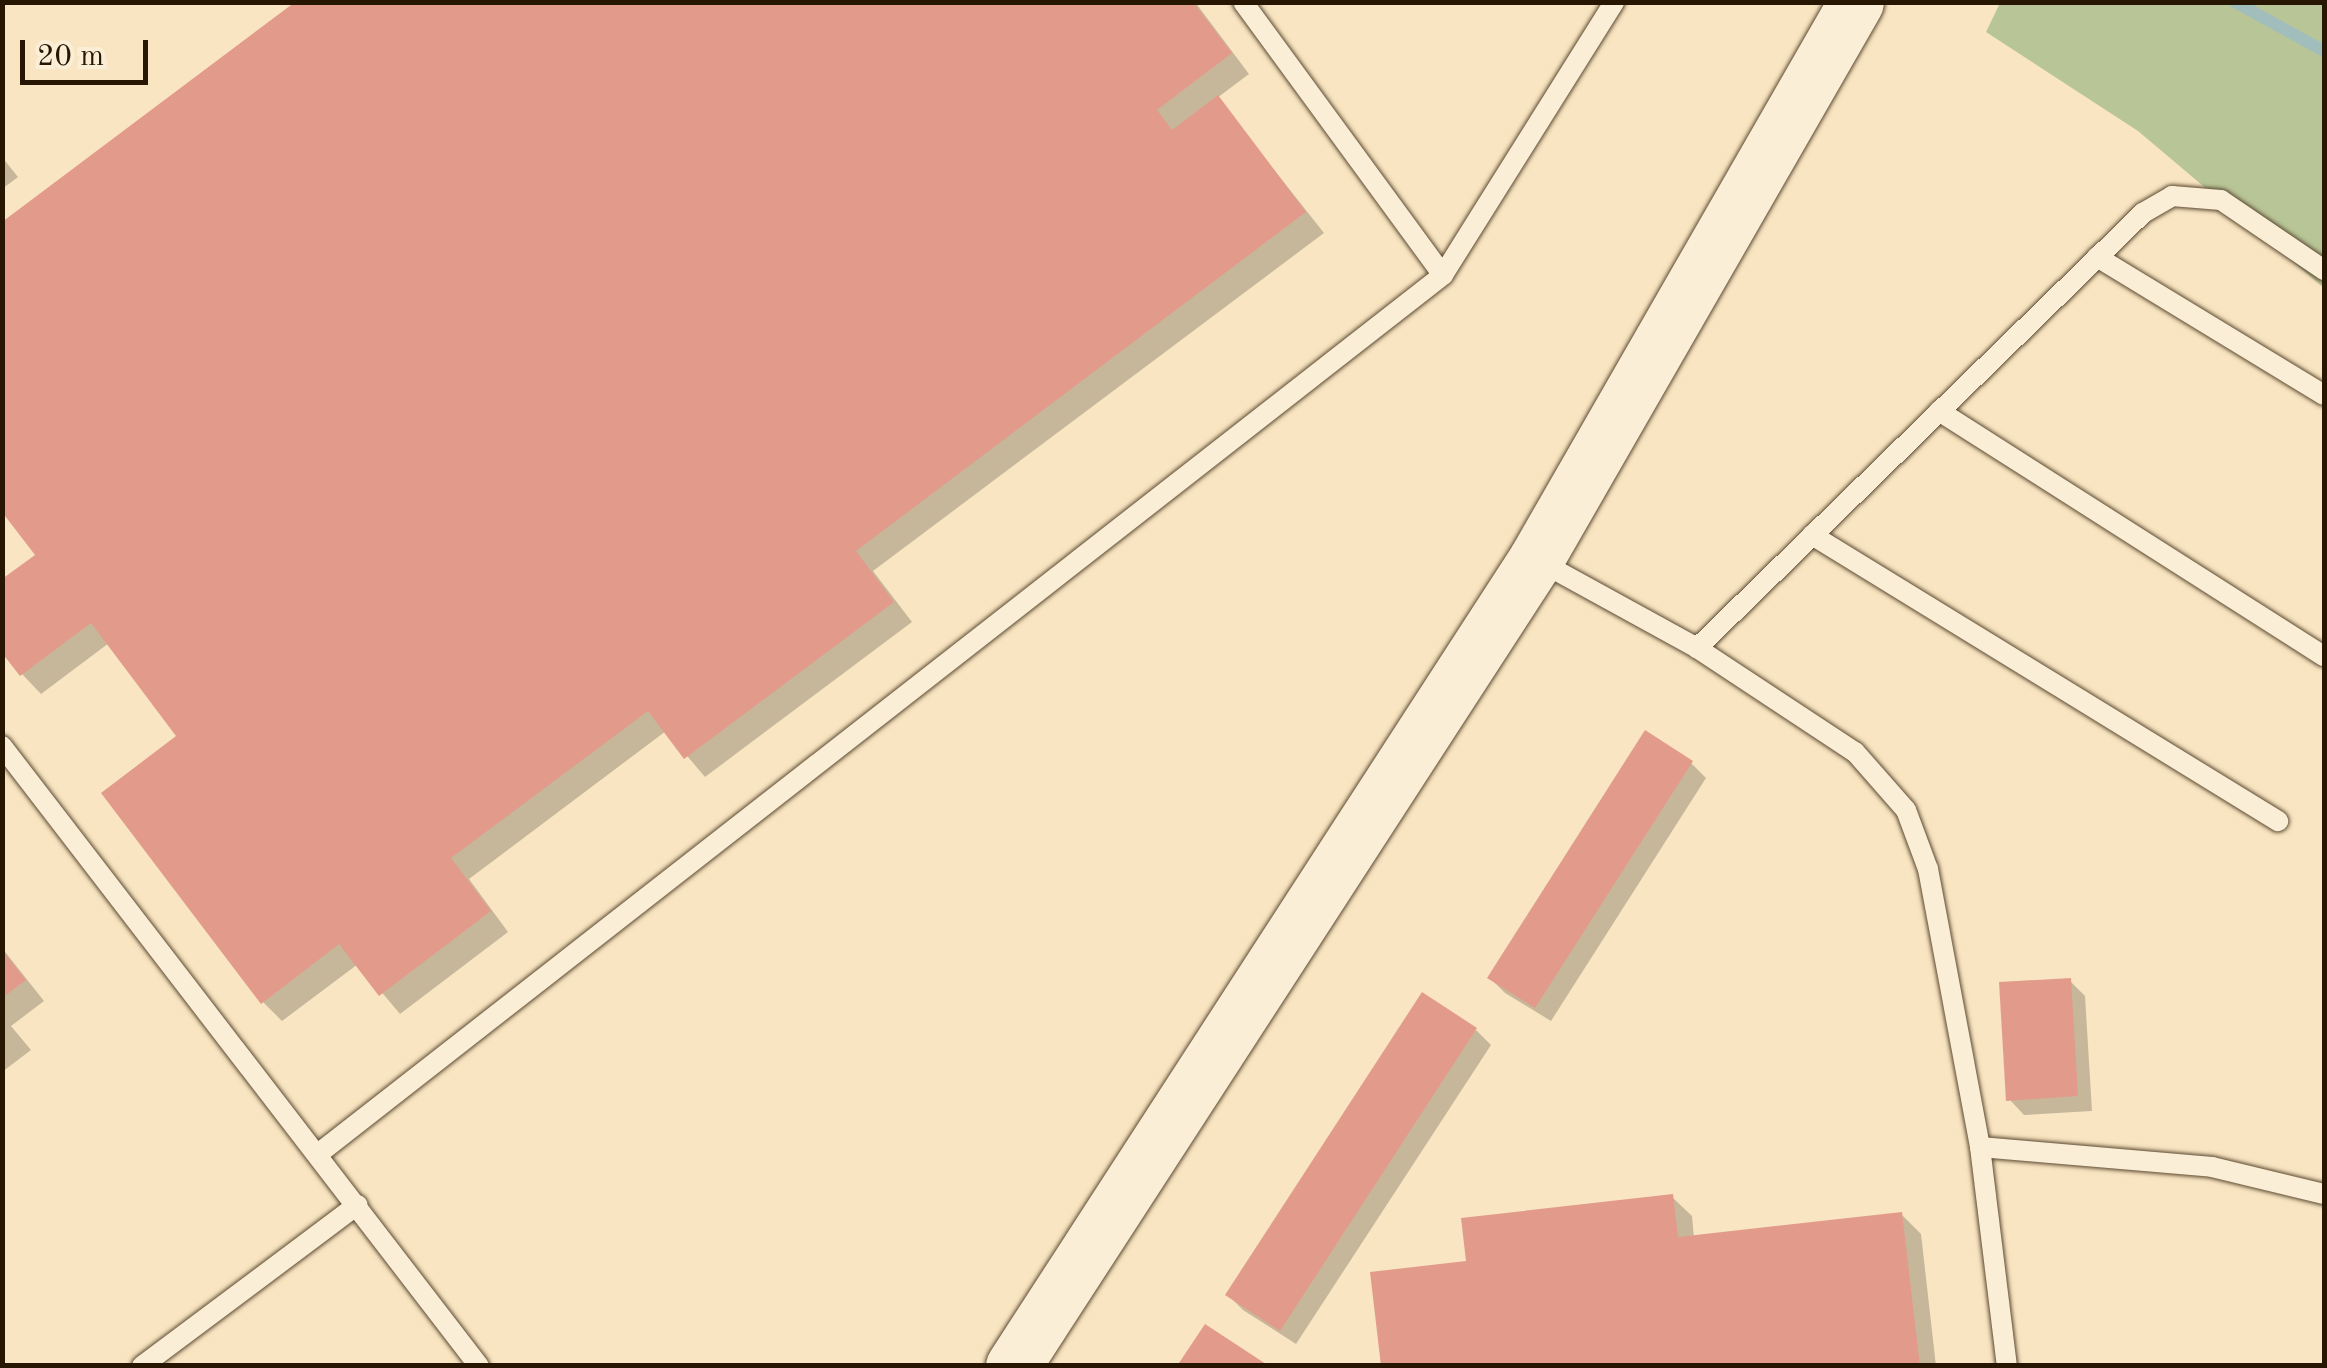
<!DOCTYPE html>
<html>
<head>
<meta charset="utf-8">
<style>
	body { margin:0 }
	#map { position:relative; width:2327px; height:1368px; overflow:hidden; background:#f9e5c1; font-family:"Old Standard TT",serif }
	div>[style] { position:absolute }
	.green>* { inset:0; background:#b8c697 }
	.shadow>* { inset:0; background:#0003 }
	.stream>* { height:12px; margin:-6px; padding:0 6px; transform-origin:6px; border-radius:6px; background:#a1bdbc }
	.building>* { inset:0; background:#e29b8b }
	.roads { filter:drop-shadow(0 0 2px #5c4a32) drop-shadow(0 0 2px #5c4a32) }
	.service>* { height:20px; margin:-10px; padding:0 10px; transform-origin:10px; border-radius:10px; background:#fbeed7 }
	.secondary>* { height:55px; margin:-27.5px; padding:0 27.5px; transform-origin:27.5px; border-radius:27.5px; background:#fbeed7 }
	span { translate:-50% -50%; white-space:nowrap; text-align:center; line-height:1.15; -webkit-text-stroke:8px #fbeed7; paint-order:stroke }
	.frame { position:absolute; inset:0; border:5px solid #271702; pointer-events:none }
	.scale { position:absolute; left:20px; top:40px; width:128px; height:45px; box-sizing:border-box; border:5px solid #271702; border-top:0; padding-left:12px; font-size:30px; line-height:35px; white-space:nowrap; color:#271702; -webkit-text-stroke:8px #fbeed7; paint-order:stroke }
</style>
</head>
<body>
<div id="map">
	<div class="green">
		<i style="clip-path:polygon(2000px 3px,2324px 3px,2324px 288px,2138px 131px,1986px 32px)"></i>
	</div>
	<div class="shadow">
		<i style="clip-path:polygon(299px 2px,1195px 2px,1249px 74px,1217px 98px,1324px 233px,873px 571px,912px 622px,705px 777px,666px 731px,469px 879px,508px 932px,400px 1014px,358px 964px,282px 1021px,263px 1002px,180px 736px,109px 643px,41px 694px,22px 674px,38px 555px)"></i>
		<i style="clip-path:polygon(2px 157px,18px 177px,2px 189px)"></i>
		<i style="clip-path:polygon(1691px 763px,1706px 778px,1551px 1021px,1505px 993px,1490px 978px)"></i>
		<i style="clip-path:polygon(2px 948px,44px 1001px,11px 1026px,31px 1050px,2px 1072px)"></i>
		<i style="clip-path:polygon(2070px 981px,2085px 996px,2092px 1111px,2024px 1115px,2009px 1099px)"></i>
		<i style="clip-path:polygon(1476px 1030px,1491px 1045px,1296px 1344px,1243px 1310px,1228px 1295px)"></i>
		<i style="clip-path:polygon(1672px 1197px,1692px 1216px,1694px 1238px,1901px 1214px,1921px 1234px,1936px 1366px,1383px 1366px,1469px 1263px)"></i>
	</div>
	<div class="stream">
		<i style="left:2235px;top:2px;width:102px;rotate:28.8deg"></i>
	</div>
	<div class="building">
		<i style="clip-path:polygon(295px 2px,1193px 2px,1232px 53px,1157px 110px,1172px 130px,1218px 95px,1306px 212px,856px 551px,894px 602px,684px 759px,648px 711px,451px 858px,491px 911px,379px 996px,339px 944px,261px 1004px,101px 793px,176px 736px,91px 623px,20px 676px,2px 653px,2px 579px,35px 555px,2px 512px,2px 222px)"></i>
		<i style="clip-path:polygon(1645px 730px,1693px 761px,1535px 1008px,1487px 978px)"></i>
		<i style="clip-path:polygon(2px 950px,26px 980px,2px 998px)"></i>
		<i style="clip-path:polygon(2071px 978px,2078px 1096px,2006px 1101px,1999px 982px)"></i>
		<i style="clip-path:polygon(1422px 992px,1477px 1028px,1280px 1331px,1225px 1295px)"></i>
		<i style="clip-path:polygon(1673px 1194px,1678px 1237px,1902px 1212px,1920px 1366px,1381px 1366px,1370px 1272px,1466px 1261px,1461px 1218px)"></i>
		<i style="clip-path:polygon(1205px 1324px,1269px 1366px,1177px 1366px)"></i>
	</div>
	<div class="roads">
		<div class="service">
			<i style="left:1243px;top:2px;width:338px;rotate:53.8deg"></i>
			<i style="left:2097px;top:257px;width:266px;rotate:31.3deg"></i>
			<i style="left:1939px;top:411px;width:456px;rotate:32.5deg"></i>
			<i style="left:1812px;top:535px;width:547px;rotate:31.54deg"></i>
			<i style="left:1539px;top:561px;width:180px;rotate:28.8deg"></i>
			<i style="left:1697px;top:648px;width:189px;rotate:33.4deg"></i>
			<i style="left:1855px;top:752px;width:77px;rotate:48.7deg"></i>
			<i style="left:1906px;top:810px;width:63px;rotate:69.6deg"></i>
			<i style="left:1928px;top:869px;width:283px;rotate:79.4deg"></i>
			<i style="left:1980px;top:1147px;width:221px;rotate:83deg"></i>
			<i style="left:1697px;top:648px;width:623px;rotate:-44.28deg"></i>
			<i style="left:2143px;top:213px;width:34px;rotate:-30deg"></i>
			<i style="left:2172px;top:196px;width:49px;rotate:4.7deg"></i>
			<i style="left:2221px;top:200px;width:125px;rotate:34.2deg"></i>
			<i style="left:2px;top:746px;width:782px;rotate:52.43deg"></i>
			<i style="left:1980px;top:1147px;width:233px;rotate:4.9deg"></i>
			<i style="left:2212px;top:1167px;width:115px;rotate:13.6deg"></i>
			<i style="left:318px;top:1154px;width:1428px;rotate:-38deg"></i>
			<i style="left:1443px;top:275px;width:322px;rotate:-57.9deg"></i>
			<i style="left:142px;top:1366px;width:269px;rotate:-36.8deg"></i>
		</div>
		<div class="secondary">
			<i style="left:1013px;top:1366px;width:962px;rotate:-57.05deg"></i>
			<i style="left:1536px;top:559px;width:642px;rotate:-60.12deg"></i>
		</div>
	</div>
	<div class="frame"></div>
	<div class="scale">20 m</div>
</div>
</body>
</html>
